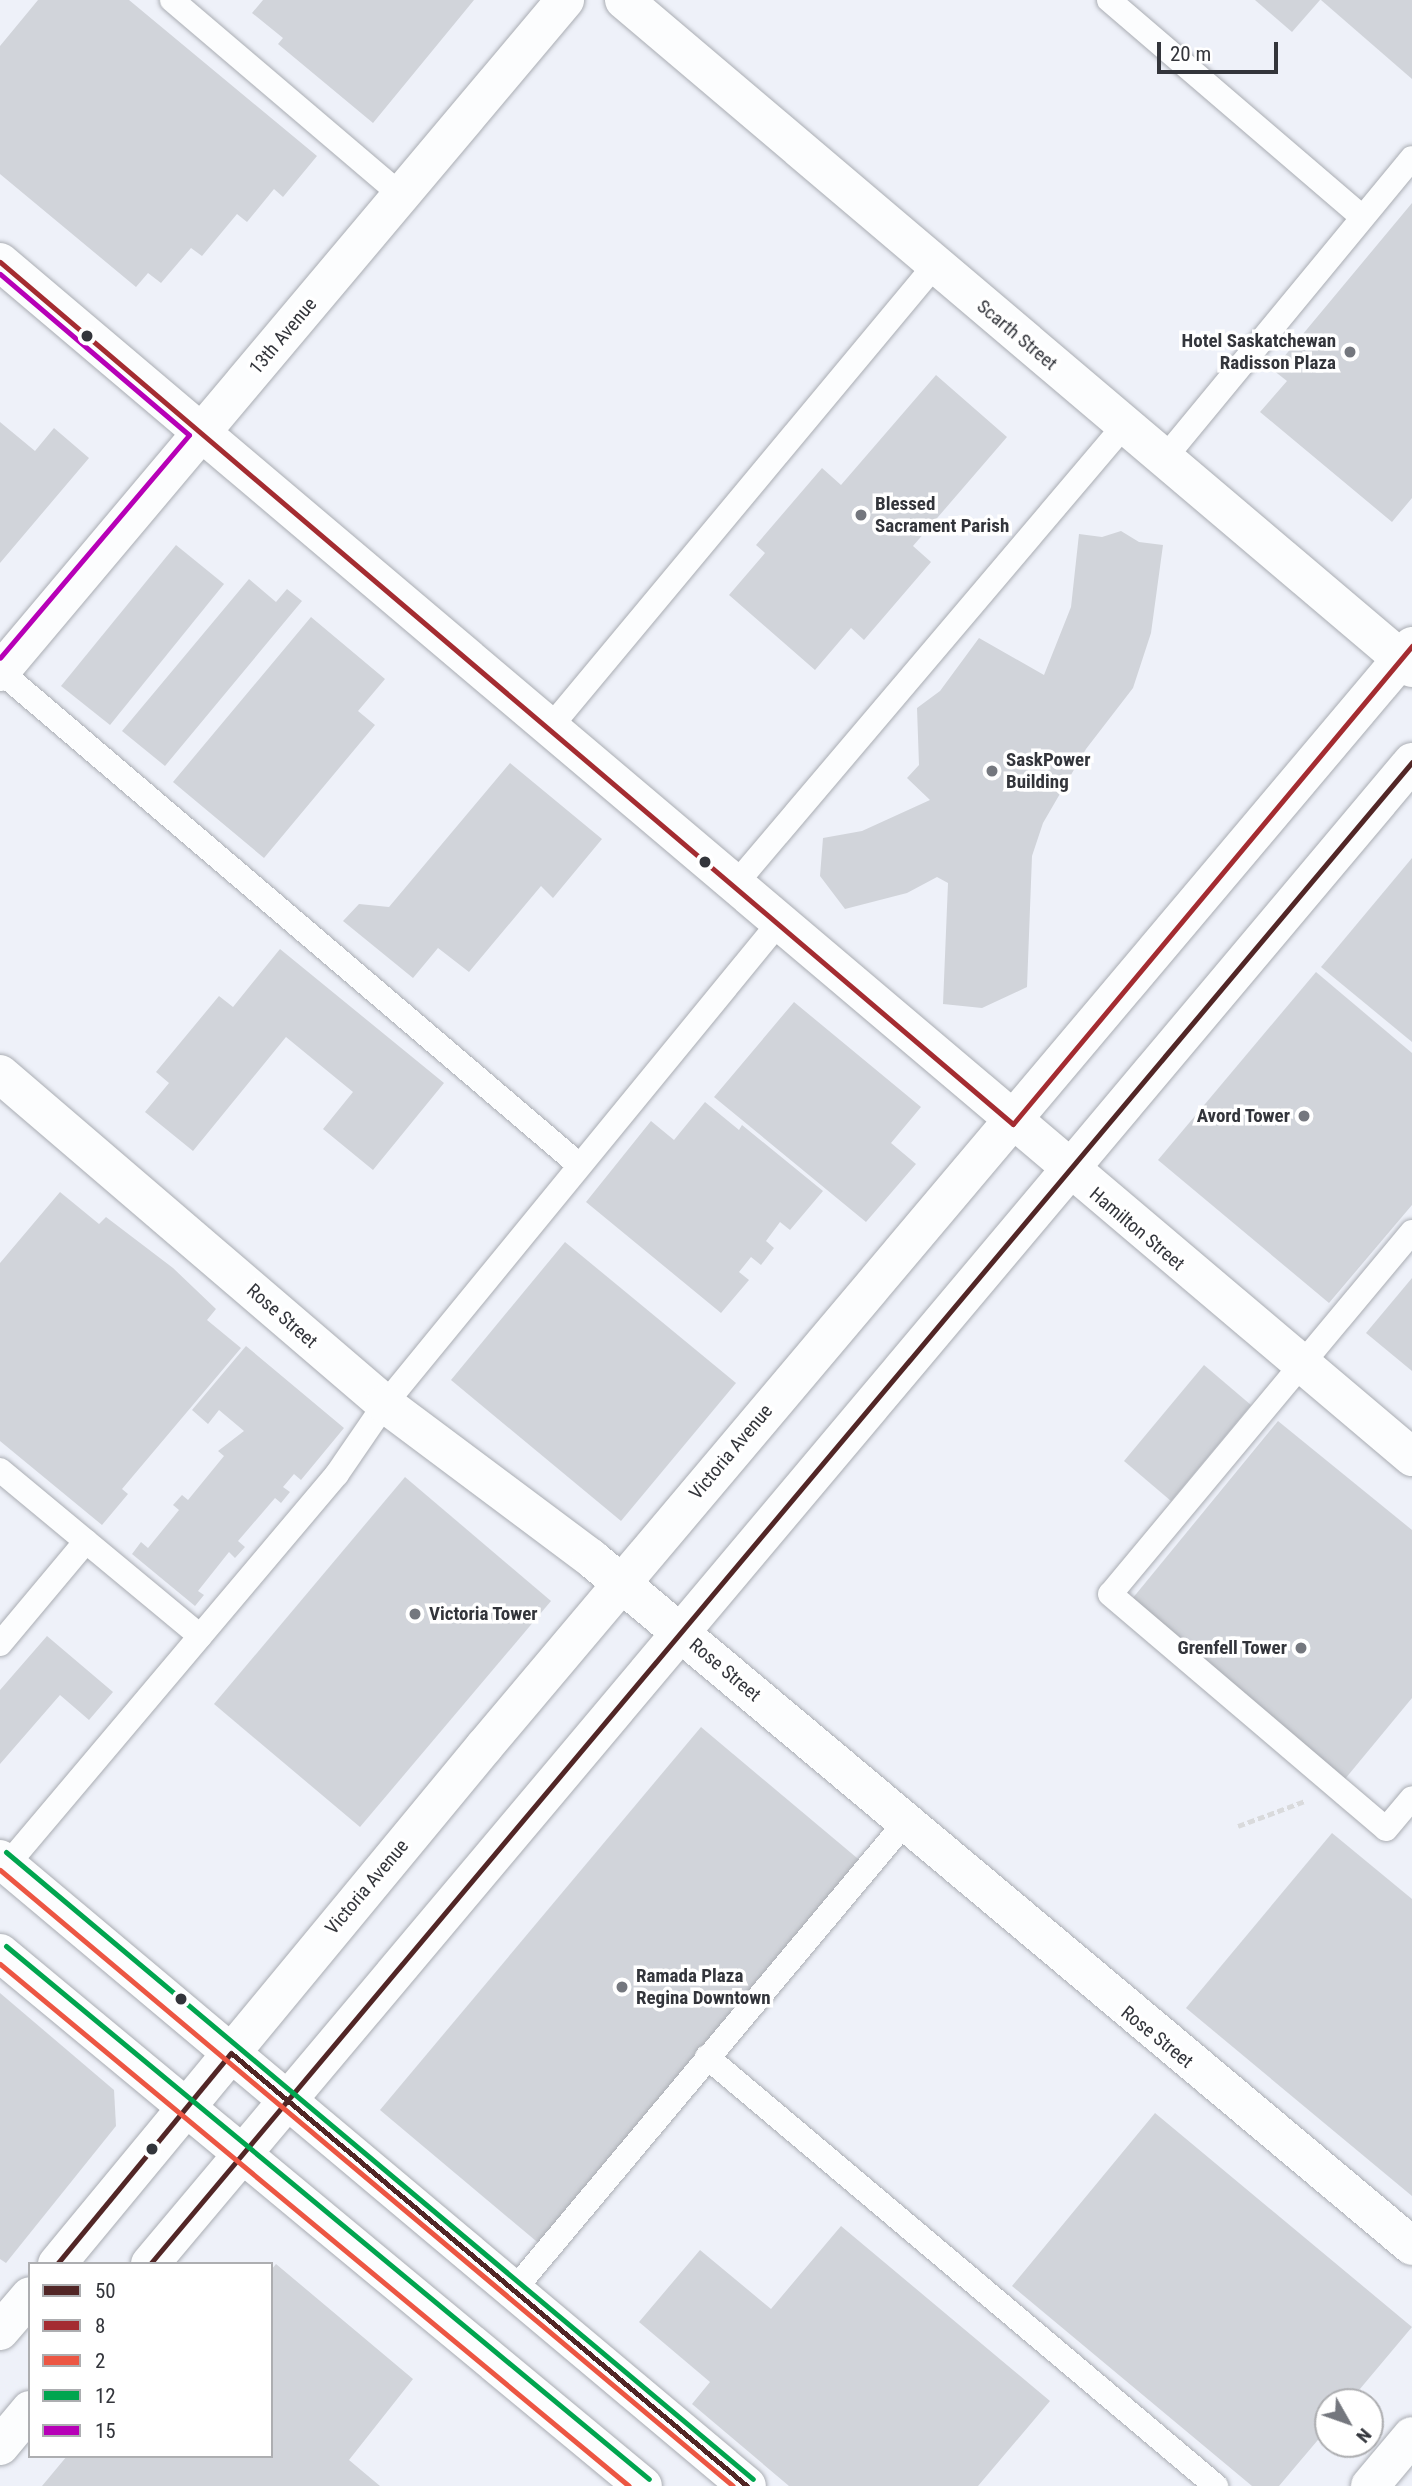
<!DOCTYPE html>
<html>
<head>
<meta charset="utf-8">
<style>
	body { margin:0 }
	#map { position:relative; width:1412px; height:2486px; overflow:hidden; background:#eef1f9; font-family:"Roboto Condensed",sans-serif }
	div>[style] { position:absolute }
	.building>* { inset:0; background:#d1d4da }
	.path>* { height:4.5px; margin-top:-2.25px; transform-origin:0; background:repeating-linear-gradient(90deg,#d9dadc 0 7px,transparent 0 10.5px) }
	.roads { filter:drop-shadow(0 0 2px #aaadb3) drop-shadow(0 0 2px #aaadb3) }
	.lane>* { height:24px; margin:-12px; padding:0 12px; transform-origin:12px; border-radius:12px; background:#fcfdfe }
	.street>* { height:38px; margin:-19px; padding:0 19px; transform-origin:19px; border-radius:19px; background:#fcfdfe }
	.secondary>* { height:38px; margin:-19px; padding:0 19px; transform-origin:19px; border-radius:19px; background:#fcfdfe }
	.primary>* { height:38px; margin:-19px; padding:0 19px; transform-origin:19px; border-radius:19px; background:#fcfdfe }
	.bus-1>* { height:5px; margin:-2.5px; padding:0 2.5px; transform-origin:2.5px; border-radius:2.5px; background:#522626 }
	.bus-2>* { height:5px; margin:-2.5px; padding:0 2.5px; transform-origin:2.5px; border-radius:2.5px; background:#a42c31 }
	.bus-3>* { height:5px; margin:-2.5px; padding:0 2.5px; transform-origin:2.5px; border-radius:2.5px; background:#ec5643 }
	.bus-4>* { height:5px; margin:-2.5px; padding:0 2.5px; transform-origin:2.5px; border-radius:2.5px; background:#00a54f }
	.bus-5>* { height:5px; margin:-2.5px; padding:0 2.5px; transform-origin:2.5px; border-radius:2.5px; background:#b700b7 }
	.dots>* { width:19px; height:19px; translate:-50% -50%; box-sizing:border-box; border:4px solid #fff; border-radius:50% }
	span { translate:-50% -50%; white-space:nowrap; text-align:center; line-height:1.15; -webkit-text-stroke:7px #fff; paint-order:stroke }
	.street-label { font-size:19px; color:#33353b }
	.poi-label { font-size:19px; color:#33353b; font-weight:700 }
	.right { translate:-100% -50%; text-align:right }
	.left { translate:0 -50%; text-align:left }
	.legend { position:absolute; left:28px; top:2262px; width:245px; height:196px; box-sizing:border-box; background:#fff; border:2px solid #adaeb1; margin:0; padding:9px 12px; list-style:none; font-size:21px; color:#33353b }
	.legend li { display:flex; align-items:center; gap:14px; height:35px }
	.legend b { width:35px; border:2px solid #adaeb1 }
	.north { position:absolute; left:1314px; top:2388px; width:70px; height:70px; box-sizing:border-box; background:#fff; border:2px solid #adaeb1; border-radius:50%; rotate:130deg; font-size:19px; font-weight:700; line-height:28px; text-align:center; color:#33353b }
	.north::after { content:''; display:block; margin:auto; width:24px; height:32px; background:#74777e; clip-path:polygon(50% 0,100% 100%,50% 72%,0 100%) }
	.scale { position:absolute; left:1157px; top:42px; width:121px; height:32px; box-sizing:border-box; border:4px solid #33353b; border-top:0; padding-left:9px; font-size:21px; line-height:24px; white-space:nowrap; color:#33353b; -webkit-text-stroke:5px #fff; paint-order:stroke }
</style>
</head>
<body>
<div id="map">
	<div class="building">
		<i style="clip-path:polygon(38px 0,129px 0,317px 156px,283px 197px,274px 189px,247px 222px,237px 214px,202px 256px,191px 248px,161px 283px,148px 273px,136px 287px,0 174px,0 46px)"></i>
		<i style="clip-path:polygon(263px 0,474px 0,373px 123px,278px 44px,283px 38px,252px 13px)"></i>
		<i style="clip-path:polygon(1255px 0,1320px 0,1292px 32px)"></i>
		<i style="clip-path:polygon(1321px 0,1412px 0,1412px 79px)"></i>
		<i style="clip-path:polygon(1412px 203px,1412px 498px,1392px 522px,1260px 412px,1287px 381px,1273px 370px)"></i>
		<i style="clip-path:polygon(936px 375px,1007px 437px,913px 546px,931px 562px,864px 640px,851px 628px,815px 670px,729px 595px,765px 553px,756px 545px,822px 468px,841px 485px)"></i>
		<i style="clip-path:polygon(0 422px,35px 451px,54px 428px,89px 458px,0 563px)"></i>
		<i style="clip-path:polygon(1121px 531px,1139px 542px,1163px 545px,1151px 633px,1133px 688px,1086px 749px,1043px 823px,1032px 856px,1027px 987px,982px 1008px,943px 1004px,948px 883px,937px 877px,907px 893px,845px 909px,820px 876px,823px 838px,862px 831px,930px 800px,907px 778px,919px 765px,917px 708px,940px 691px,979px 638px,1044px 675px,1071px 607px,1079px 534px,1102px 537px)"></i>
		<i style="clip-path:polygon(176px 545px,224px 584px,110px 725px,61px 686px)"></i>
		<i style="clip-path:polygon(249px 579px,276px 602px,287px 589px,302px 601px,165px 766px,122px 731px)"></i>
		<i style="clip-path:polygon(311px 617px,385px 679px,358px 711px,375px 725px,264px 858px,173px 782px)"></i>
		<i style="clip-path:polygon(510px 763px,602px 839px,553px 898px,541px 886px,469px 972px,438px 948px,413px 978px,343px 921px,359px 904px,389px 907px)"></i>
		<i style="clip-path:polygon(1412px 858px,1412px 1042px,1321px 967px)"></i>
		<i style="clip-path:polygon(280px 949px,444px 1083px,373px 1170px,323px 1129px,353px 1092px,286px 1037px,193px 1151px,145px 1112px,169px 1083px,156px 1072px,219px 996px,233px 1007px)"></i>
		<i style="clip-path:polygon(1316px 972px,1412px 1053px,1412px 1205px,1329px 1303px,1158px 1160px)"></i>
		<i style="clip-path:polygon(794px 1002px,921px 1107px,891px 1143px,916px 1164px,866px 1222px,714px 1097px)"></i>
		<i style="clip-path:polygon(705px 1102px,739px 1130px,742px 1125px,823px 1191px,790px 1230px,780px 1222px,766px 1241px,774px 1248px,761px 1265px,751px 1257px,739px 1272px,749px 1280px,721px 1313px,586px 1202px,651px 1121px,674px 1140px)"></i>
		<i style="clip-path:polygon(60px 1192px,99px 1224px,106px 1217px,173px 1268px,216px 1309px,207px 1320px,241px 1348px,122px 1489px,128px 1494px,102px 1525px,0 1441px,0 1263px)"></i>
		<i style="clip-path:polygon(565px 1242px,736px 1383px,621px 1521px,451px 1380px)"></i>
		<i style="clip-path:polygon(1412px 1278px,1412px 1371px,1366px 1333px)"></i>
		<i style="clip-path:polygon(246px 1346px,344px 1428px,301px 1480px,294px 1474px,283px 1487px,290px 1492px,281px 1503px,275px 1498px,238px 1541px,245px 1547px,235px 1558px,229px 1552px,198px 1591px,204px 1595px,195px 1606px,132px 1554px,141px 1542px,148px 1548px,179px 1510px,173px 1505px,182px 1495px,188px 1500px,224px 1456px,218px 1451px,244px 1431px,219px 1410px,208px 1424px,192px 1410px)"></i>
		<i style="clip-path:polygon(1204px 1365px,1251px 1405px,1171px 1501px,1124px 1461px)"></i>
		<i style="clip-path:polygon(1278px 1421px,1412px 1530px,1412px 1698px,1345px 1779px,1132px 1599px)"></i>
		<i style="clip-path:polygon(405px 1477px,551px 1601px,360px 1827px,214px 1704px)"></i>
		<i style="clip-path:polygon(47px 1636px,113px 1692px,89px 1720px,60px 1695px,0 1764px,0 1690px)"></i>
		<i style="clip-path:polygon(701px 1727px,863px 1863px,542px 2246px,380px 2110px)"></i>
		<i style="clip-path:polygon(1332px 1833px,1412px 1899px,1412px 2196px,1186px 2008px)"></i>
		<i style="clip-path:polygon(0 1993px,114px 2090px,116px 2126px,6px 2263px,0 2259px)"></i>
		<i style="clip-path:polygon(1155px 2113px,1412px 2327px,1349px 2402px,1328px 2402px,1328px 2428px,1279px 2486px,1252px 2486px,1012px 2286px)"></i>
		<i style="clip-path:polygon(841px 2226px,1050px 2401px,978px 2486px,789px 2486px,692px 2404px,710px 2382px,639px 2322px,700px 2250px,771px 2309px)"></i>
		<i style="clip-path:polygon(276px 2264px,413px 2379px,349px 2460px,380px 2486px,42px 2486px,67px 2456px,271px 2456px,271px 2270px)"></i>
	</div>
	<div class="path">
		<i style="left:1238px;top:1826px;width:72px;rotate:-20.5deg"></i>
	</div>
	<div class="roads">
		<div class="lane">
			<i style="left:172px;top:0;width:301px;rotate:40.4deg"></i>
			<i style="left:1109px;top:0;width:332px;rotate:40.6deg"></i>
			<i style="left:1163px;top:460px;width:391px;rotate:-50.5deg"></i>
			<i style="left:0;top:671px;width:760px;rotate:40.46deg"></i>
			<i style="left:548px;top:730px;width:605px;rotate:-50.23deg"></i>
			<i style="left:733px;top:887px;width:603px;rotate:-49.71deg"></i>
			<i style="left:1412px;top:1232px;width:471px;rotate:129.8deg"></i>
			<i style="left:1110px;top:1594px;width:362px;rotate:40.4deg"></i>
			<i style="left:1386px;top:1829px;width:40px;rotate:-50deg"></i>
			<i style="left:0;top:1470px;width:260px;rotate:39.7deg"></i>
			<i style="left:0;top:1644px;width:134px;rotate:-50.1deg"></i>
			<i style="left:7px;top:1865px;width:512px;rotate:-49.84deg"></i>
			<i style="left:337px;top:1474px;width:85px;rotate:-55.6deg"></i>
			<i style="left:385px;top:1404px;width:619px;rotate:-50.7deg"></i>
			<i style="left:707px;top:2057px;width:666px;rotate:40.13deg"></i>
			<i style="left:513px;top:2291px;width:609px;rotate:-50.06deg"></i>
		</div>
		<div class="street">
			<i style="left:624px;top:0;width:1033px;rotate:40.29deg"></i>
			<i style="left:0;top:262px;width:1850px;rotate:40.24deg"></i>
			<i style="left:0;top:672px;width:878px;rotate:-49.94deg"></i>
			<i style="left:0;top:1074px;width:507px;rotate:40.6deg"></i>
			<i style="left:385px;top:1404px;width:257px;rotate:36.8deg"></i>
			<i style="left:591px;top:1558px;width:1071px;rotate:39.96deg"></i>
			<i style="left:1370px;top:2486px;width:65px;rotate:-50deg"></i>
		</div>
		<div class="secondary">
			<i style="left:0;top:1859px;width:975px;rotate:40.01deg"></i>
			<i style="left:0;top:1953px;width:835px;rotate:39.66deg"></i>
		</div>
		<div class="primary">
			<i style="left:57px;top:2264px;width:671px;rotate:-50.45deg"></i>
			<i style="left:484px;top:1747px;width:1440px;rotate:-49.87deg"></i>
			<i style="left:150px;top:2264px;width:1962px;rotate:-49.96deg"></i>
			<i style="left:0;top:2331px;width:46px;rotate:-49.4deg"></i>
			<i style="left:0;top:2446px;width:47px;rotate:-50.2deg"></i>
		</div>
	</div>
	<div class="bus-1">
		<i style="left:57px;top:2264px;width:273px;rotate:-50.5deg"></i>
		<i style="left:231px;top:2053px;width:674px;rotate:40deg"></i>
		<i style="left:150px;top:2264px;width:1962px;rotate:-49.96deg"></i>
	</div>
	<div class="bus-2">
		<i style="left:0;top:262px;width:1330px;rotate:40.4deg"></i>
		<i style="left:1013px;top:1124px;width:623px;rotate:-50.15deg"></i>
	</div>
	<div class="bus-3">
		<i style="left:0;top:1870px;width:957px;rotate:40.04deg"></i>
		<i style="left:0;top:1964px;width:817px;rotate:39.69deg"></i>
	</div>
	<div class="bus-4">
		<i style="left:6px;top:1852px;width:975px;rotate:40.01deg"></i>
		<i style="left:6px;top:1946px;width:835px;rotate:39.66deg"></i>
	</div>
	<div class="bus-5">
		<i style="left:0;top:274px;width:248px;rotate:40.4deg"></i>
		<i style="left:189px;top:435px;width:292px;rotate:130.3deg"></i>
	</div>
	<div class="dots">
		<i style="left:87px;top:336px;background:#33353b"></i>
		<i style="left:1350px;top:352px;background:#74777e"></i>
		<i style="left:861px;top:515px;background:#74777e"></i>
		<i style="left:992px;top:771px;background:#74777e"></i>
		<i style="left:705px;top:862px;background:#33353b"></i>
		<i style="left:1304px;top:1116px;background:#74777e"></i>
		<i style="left:415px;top:1614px;background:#74777e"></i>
		<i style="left:1301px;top:1648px;background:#74777e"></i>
		<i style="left:622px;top:1987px;background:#74777e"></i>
		<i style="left:181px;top:1999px;background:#33353b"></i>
		<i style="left:152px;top:2149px;background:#33353b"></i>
	</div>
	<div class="street-label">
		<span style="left:1017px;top:335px;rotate:40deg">Scarth Street</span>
		<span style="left:283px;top:336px;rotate:-50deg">13th Avenue</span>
		<span style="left:1137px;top:1229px;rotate:40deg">Hamilton Street</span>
		<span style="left:282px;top:1316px;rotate:41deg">Rose Street</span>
		<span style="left:731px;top:1452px;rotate:-50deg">Victoria Avenue</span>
		<span style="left:725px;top:1670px;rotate:40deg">Rose Street</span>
		<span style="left:367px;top:1887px;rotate:-50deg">Victoria Avenue</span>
		<span style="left:1157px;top:2037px;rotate:39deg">Rose Street</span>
	</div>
	<div class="poi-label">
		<span class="right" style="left:1336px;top:352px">Hotel Saskatchewan<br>Radisson Plaza</span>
		<span class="left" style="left:875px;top:515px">Blessed<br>Sacrament Parish</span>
		<span class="left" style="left:1006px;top:771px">SaskPower<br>Building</span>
		<span class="right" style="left:1290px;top:1116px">Avord Tower</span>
		<span class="left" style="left:429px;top:1614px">Victoria Tower</span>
		<span class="right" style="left:1287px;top:1648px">Grenfell Tower</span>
		<span class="left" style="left:636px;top:1987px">Ramada Plaza<br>Regina Downtown</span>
	</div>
	<ul class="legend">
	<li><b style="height:9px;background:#522626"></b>50</li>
	<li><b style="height:9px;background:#a42c31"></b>8</li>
	<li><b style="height:9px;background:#ec5643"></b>2</li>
	<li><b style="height:9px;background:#00a54f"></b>12</li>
	<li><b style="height:9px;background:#b700b7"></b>15</li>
	</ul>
	<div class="north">N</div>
	<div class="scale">20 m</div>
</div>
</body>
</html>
